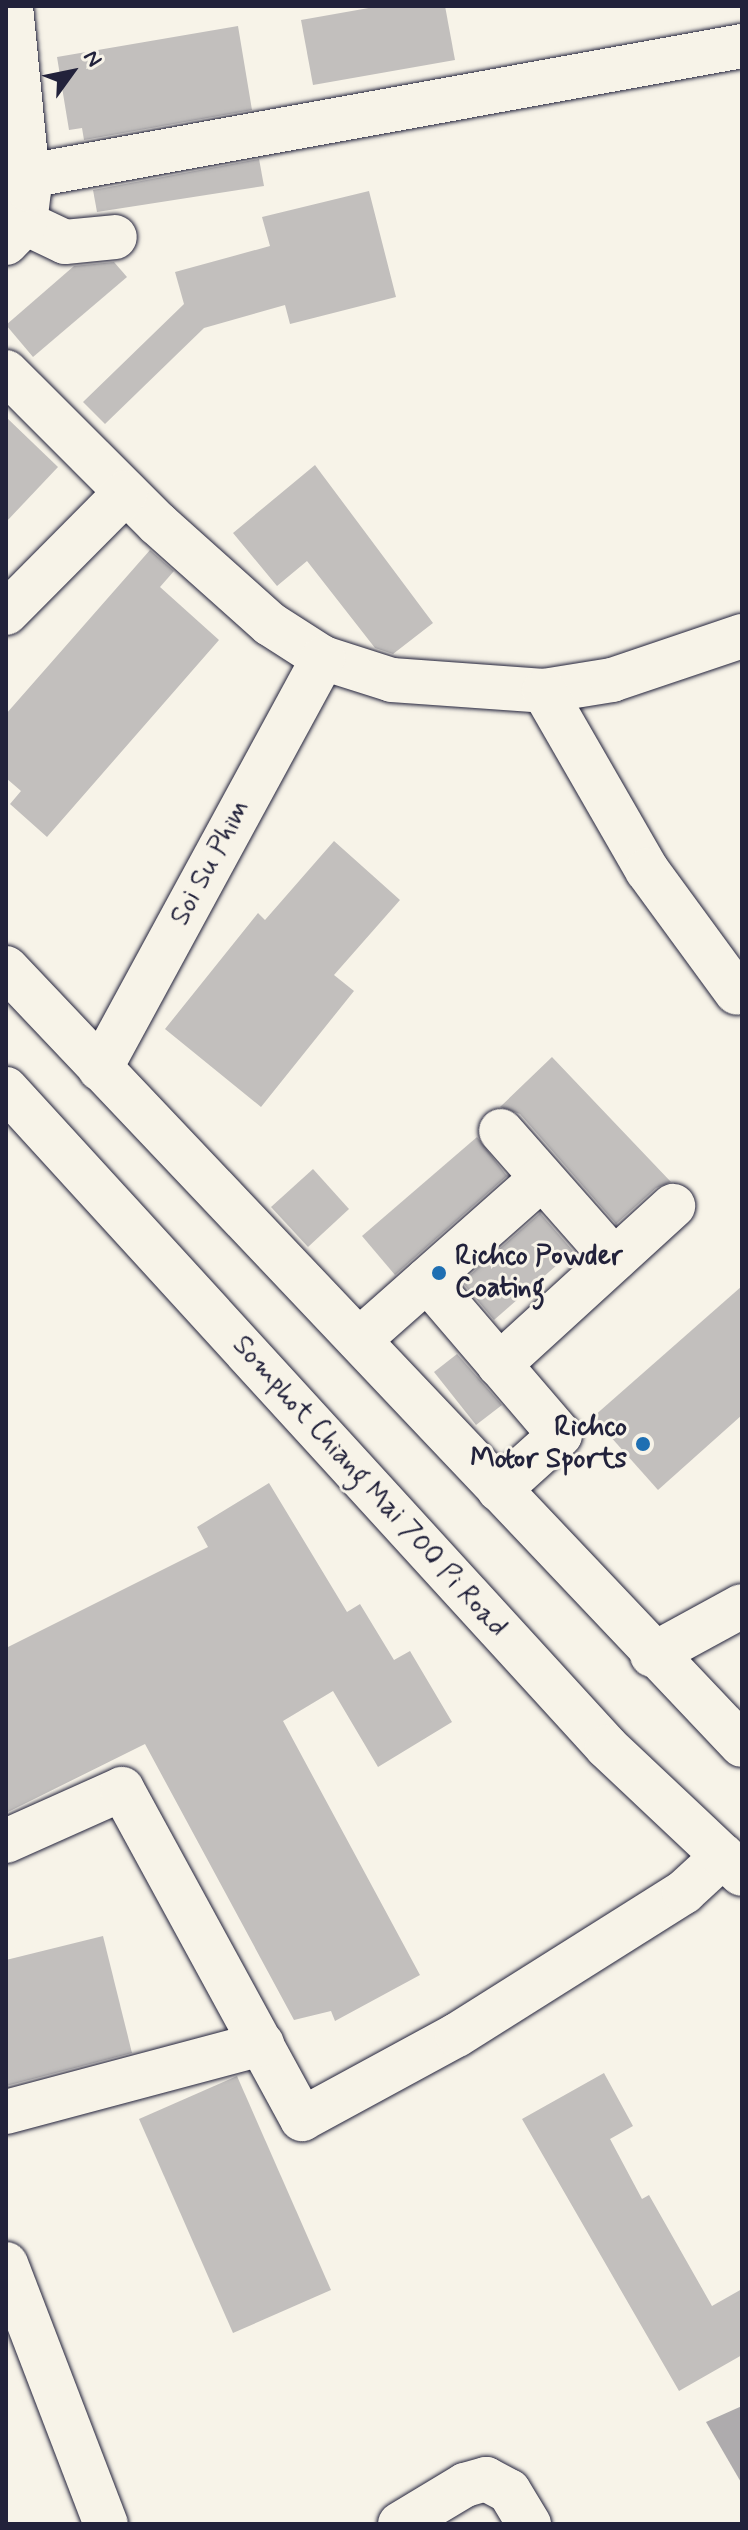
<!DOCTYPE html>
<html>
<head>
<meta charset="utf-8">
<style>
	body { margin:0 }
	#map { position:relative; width:748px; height:2530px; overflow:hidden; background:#f7f3e8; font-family:Mynerve,sans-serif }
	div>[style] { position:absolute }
	.water>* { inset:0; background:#aeabad }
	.building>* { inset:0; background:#c2bfbd }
	.roads { filter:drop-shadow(0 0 2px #22223b) drop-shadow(0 0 2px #22223b) }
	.minor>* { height:44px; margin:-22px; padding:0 22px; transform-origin:22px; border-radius:22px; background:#f7f3e8 }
	.major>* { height:44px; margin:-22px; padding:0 22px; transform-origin:22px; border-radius:22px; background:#f7f3e8 }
	.dots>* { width:22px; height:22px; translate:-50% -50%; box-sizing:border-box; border:4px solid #f7f3e8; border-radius:50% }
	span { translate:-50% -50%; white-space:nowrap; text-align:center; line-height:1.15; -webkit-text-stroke:6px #f7f3e8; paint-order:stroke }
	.street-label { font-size:28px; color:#22223b }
	.poi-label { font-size:28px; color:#22223b; font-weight:700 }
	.left { translate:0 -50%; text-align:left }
	.right { translate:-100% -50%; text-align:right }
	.frame { position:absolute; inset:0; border:8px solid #22223b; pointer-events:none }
	.north { position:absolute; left:32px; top:32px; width:80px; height:80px; -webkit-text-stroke:6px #f7f3e8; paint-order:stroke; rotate:57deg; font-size:22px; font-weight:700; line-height:32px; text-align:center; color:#22223b }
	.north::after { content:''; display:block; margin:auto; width:28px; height:36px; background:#22223b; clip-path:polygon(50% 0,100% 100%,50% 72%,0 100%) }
</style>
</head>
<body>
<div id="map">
	<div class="water">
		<i style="clip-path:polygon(742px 2406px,742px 2484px,706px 2422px)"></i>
	</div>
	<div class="building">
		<i style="clip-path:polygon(380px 6px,445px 6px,455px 60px,313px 85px,301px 20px)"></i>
		<i style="clip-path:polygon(238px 26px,252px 110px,84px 140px,82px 128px,69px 130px,57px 57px)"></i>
		<i style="clip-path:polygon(259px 159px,264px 186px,97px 212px,93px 190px)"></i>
		<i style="clip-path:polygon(369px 191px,396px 297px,290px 324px,285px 305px,204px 328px,105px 424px,83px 402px,184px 304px,175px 272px,270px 246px,262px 217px)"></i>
		<i style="clip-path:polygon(114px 262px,127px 277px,33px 357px,6px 325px,74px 266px)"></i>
		<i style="clip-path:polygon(6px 417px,58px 467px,6px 522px)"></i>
		<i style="clip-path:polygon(315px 465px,433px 623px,393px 654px,375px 648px,307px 561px,277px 586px,233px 533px)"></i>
		<i style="clip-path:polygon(150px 550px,174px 571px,160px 587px,219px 640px,47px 837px,10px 804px,21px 791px,6px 778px,6px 714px)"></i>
		<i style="clip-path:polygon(334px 841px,400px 900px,334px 975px,354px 991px,261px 1107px,165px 1029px,258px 913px,265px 920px)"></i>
		<i style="clip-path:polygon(552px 1057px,671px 1182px,656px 1188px,616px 1224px,520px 1114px,500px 1107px)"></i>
		<i style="clip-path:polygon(477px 1137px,507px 1176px,395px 1275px,362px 1236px)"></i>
		<i style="clip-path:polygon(313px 1169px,349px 1209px,308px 1247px,271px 1207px)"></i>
		<i style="clip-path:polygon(540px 1213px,573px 1251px,494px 1320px,462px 1282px)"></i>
		<i style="clip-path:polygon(742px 1286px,742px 1415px,658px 1490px,593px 1417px)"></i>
		<i style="clip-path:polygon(457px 1354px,502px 1405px,476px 1425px,434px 1372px)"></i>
		<i style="clip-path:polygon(269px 1483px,347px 1612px,360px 1604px,394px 1660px,410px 1651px,452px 1722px,378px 1767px,333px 1691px,283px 1721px,420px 1975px,335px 2021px,331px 2011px,294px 2020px,145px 1744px,6px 1813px,6px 1648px,208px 1547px,197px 1527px)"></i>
		<i style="clip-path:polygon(103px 1936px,132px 2053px,6px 2086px,6px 1960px)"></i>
		<i style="clip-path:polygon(604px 2073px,633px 2126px,610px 2139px,642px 2199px,649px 2195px,712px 2306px,742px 2289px,742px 2355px,679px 2391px,522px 2119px)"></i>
		<i style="clip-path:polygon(237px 2076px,331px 2290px,233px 2333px,139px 2119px)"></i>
	</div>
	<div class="roads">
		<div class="minor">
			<i style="left:28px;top:176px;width:726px;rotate:-10.32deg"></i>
			<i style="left:25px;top:223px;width:44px;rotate:25.4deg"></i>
			<i style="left:65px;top:242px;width:50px;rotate:-5.7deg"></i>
			<i style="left:6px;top:243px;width:28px;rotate:-46deg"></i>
			<i style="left:25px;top:223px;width:33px;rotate:-83deg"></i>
			<i style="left:29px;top:190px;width:185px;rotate:-95.6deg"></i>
			<i style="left:6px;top:372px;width:214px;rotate:45deg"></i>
			<i style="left:157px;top:523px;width:152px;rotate:41.8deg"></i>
			<i style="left:270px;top:624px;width:63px;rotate:32.7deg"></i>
			<i style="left:323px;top:658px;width:72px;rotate:17.7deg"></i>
			<i style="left:392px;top:680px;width:152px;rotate:4.1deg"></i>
			<i style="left:544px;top:691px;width:69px;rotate:-9.2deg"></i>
			<i style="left:612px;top:680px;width:137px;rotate:-18.7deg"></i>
			<i style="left:6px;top:613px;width:170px;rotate:-45.2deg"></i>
			<i style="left:544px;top:691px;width:207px;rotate:60.1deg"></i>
			<i style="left:647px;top:870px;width:152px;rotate:53.8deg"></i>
			<i style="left:100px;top:1069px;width:468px;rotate:-61.5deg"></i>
			<i style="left:501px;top:1131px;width:171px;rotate:48.6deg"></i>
			<i style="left:427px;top:1280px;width:204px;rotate:49.4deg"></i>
			<i style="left:560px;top:1435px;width:82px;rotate:138deg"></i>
			<i style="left:359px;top:1340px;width:244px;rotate:-41.5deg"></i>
			<i style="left:499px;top:1365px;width:236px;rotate:-42.4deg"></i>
			<i style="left:652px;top:1655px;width:102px;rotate:-28.6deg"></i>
			<i style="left:6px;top:1841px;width:127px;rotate:-24.1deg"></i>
			<i style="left:122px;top:1789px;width:376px;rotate:61.4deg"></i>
			<i style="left:302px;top:2119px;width:176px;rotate:-28.5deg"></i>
			<i style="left:457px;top:2035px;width:268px;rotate:-32.2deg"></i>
			<i style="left:684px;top:1892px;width:53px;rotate:-42.7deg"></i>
			<i style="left:6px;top:2112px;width:265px;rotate:-14.9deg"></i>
			<i style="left:6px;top:2264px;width:279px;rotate:69deg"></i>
			<i style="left:400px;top:2524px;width:76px;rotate:-31deg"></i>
			<i style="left:465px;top:2485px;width:22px;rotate:-16deg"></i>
			<i style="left:486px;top:2479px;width:26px;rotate:28deg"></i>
			<i style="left:509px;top:2491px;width:39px;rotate:59deg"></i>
		</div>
		<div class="major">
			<i style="left:6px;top:968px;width:1070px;rotate:46.55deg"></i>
			<i style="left:6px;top:1089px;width:891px;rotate:47.59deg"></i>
			<i style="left:607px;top:1747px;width:185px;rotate:43.3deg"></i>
		</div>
	</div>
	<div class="dots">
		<i style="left:439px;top:1273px;background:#1f6fb2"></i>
		<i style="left:643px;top:1444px;background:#1f6fb2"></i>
	</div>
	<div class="street-label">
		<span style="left:211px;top:863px;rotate:-62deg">Soi Su Phim</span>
		<span style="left:369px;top:1487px;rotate:48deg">Somphot Chiang Mai 700 Pi Road</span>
	</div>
	<div class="poi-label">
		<span class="left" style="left:455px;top:1273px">Richco Powder<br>Coating</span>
		<span class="right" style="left:627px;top:1444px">Richco<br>Motor Sports</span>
	</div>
	<div class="frame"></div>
	<div class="north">N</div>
</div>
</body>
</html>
